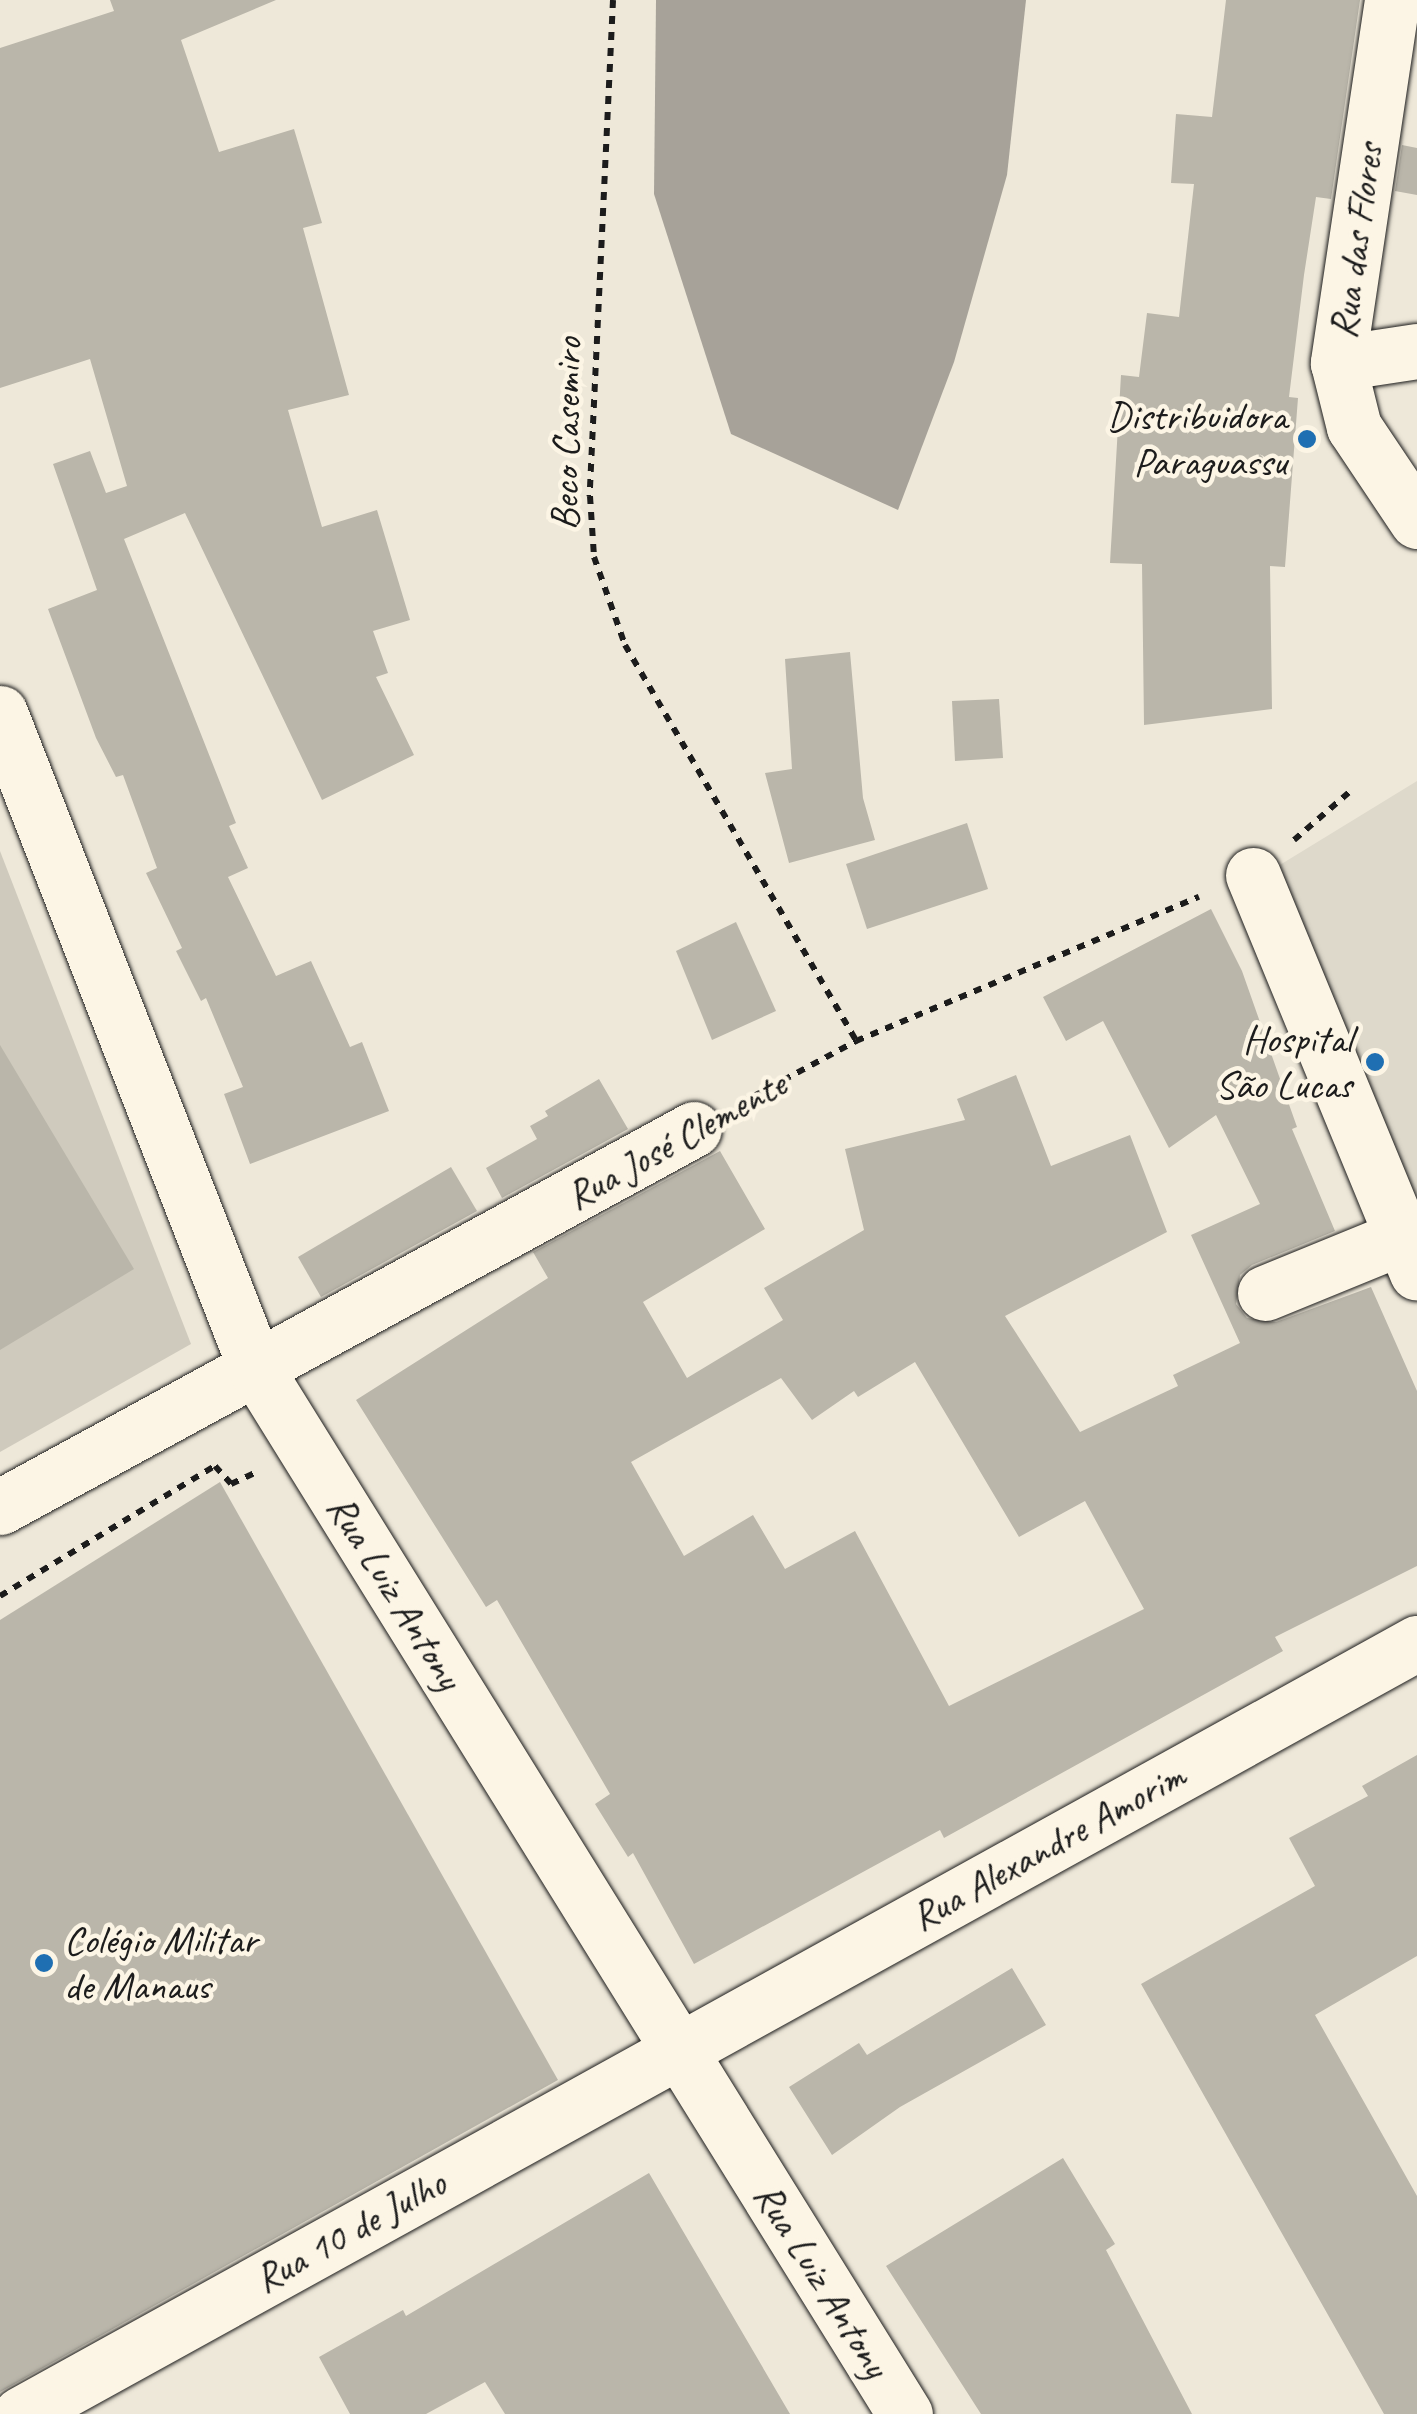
<!DOCTYPE html>
<html>
<head>
<meta charset="utf-8">
<style>
	body { margin:0 }
	#map { position:relative; width:1417px; height:2414px; overflow:hidden; background:#eee8d9; font-family:Caveat,sans-serif }
	div>[style] { position:absolute }
	.built>* { inset:0; background:#ded9cb }
	.green>* { inset:0; background:#cfcabd }
	.water>* { inset:0; background:#a7a299 }
	.building>* { inset:0; background:#bab6aa }
	.path>* { height:6px; margin-top:-3px; transform-origin:0; background:repeating-linear-gradient(90deg,#1c1c1c 0 8px,transparent 0 16px) }
	.roads { filter:drop-shadow(0 0 2px #1c1c1c) drop-shadow(0 0 2px #1c1c1c) }
	.street>* { height:55px; margin:-27.5px; padding:0 27.5px; transform-origin:27.5px; border-radius:27.5px; background:#fcf5e5 }
	.secondary>* { height:55px; margin:-27.5px; padding:0 27.5px; transform-origin:27.5px; border-radius:27.5px; background:#fcf5e5 }
	.dots>* { width:28px; height:28px; translate:-50% -50%; box-sizing:border-box; border:5px solid #fcf5e5; border-radius:50% }
	span { translate:-50% -50%; white-space:nowrap; text-align:center; line-height:1.15; -webkit-text-stroke:9px #fcf5e5; paint-order:stroke }
	.street-label { font-size:40px; color:#1c1c1c }
	.poi-label { font-size:40px; color:#1c1c1c }
	.right { translate:-100% -50%; text-align:right }
	.left { translate:0 -50%; text-align:left }
</style>
</head>
<body>
<div id="map">
	<div class="built">
		<i style="clip-path:polygon(1417px 781px,1417px 1264px,1257px 879px)"></i>
	</div>
	<div class="green">
		<i style="clip-path:polygon(0 851px,191px 1344px,0 1452px)"></i>
	</div>
	<div class="water">
		<i style="clip-path:polygon(656px 0,1026px 0,1007px 175px,954px 362px,898px 510px,731px 434px,654px 194px)"></i>
	</div>
	<div class="building">
		<i style="clip-path:polygon(110px 0,276px 0,181px 40px,219px 152px,294px 129px,322px 223px,303px 228px,349px 395px,288px 410px,322px 527px,377px 510px,410px 620px,373px 631px,388px 673px,376px 677px,414px 755px,322px 800px,185px 513px,124px 539px,236px 823px,229px 826px,248px 868px,228px 877px,276px 976px,311px 961px,350px 1047px,362px 1042px,389px 1111px,250px 1164px,224px 1094px,243px 1087px,206px 998px,201px 1001px,176px 951px,182px 948px,146px 873px,157px 868px,123px 775px,116px 777px,96px 738px,48px 609px,97px 590px,53px 464px,90px 451px,106px 493px,127px 486px,90px 359px,0 388px,0 48px,114px 11px)"></i>
		<i style="clip-path:polygon(1226px 0,1360px 0,1331px 199px,1316px 197px,1304px 275px,1289px 397px,1298px 398px,1285px 567px,1270px 566px,1272px 709px,1144px 725px,1142px 564px,1110px 563px,1121px 375px,1139px 377px,1147px 313px,1179px 317px,1194px 184px,1171px 183px,1176px 114px,1212px 117px)"></i>
		<i style="clip-path:polygon(1402px 145px,1417px 148px,1417px 195px,1395px 191px)"></i>
		<i style="clip-path:polygon(850px 652px,863px 798px,875px 840px,789px 863px,765px 773px,792px 769px,785px 659px)"></i>
		<i style="clip-path:polygon(999px 699px,1003px 758px,955px 761px,952px 701px)"></i>
		<i style="clip-path:polygon(967px 823px,988px 889px,867px 929px,846px 864px)"></i>
		<i style="clip-path:polygon(evenodd,1211px 909px,1242px 971px,1297px 1127px,1292px 1129px,1335px 1231px,1252px 1265px,1240px 1275px,1236px 1304px,1247px 1318px,1276px 1322px,1371px 1287px,1417px 1391px,1417px 1566px,1275px 1637px,1283px 1651px,944px 1838px,940px 1830px,694px 1964px,633px 1853px,628px 1857px,595px 1804px,610px 1794px,497px 1600px,486px 1607px,356px 1400px,548px 1278px,533px 1252px,720px 1151px,765px 1229px,643px 1302px,687px 1378px,783px 1320px,764px 1288px,864px 1230px,845px 1149px,965px 1120px,957px 1099px,1016px 1075px,1051px 1166px,1130px 1135px,1167px 1232px,1005px 1316px,1080px 1432px,1178px 1386px,1173px 1375px,1240px 1343px,1191px 1235px,1260px 1204px,1216px 1115px,1169px 1148px,1103px 1021px,1066px 1041px,1043px 997px,1211px 909px,915px 1362px,1019px 1537px,1085px 1501px,1144px 1609px,949px 1706px,855px 1531px,785px 1569px,753px 1515px,684px 1556px,631px 1462px,781px 1378px,812px 1420px,854px 1391px,858px 1397px,915px 1362px)"></i>
		<i style="clip-path:polygon(736px 922px,776px 1011px,712px 1040px,676px 951px)"></i>
		<i style="clip-path:polygon(0 1045px,134px 1269px,0 1350px)"></i>
		<i style="clip-path:polygon(599px 1079px,628px 1129px,502px 1198px,486px 1168px,537px 1139px,530px 1126px,548px 1116px,545px 1111px)"></i>
		<i style="clip-path:polygon(451px 1167px,477px 1211px,321px 1297px,298px 1257px)"></i>
		<i style="clip-path:polygon(220px 1482px,558px 2080px,0 2392px,0 1620px)"></i>
		<i style="clip-path:polygon(1417px 1755px,1417px 1956px,1315px 2015px,1417px 2196px,1417px 2414px,1384px 2414px,1141px 1984px,1315px 1886px,1289px 1838px,1368px 1796px,1362px 1786px)"></i>
		<i style="clip-path:polygon(1012px 1968px,1046px 2025px,900px 2107px,832px 2155px,789px 2087px,859px 2043px,867px 2055px)"></i>
		<i style="clip-path:polygon(1063px 2158px,1115px 2244px,1106px 2250px,1192px 2414px,981px 2414px,886px 2266px)"></i>
		<i style="clip-path:polygon(649px 2173px,790px 2414px,505px 2414px,485px 2382px,426px 2414px,350px 2414px,319px 2357px,403px 2310px,406px 2316px)"></i>
	</div>
	<div class="path">
		<i style="left:613px;top:0;width:497px;rotate:92.7deg"></i>
		<i style="left:590px;top:496px;width:61px;rotate:86.2deg"></i>
		<i style="left:594px;top:557px;width:93px;rotate:70.6deg"></i>
		<i style="left:625px;top:645px;width:458px;rotate:59.7deg"></i>
		<i style="left:1294px;top:840px;width:79px;rotate:-40.9deg"></i>
		<i style="left:741px;top:1103px;width:131px;rotate:-28.3deg"></i>
		<i style="left:856px;top:1041px;width:372px;rotate:-22.8deg"></i>
		<i style="left:0;top:1596px;width:251px;rotate:-31.2deg"></i>
		<i style="left:215px;top:1466px;width:24px;rotate:48deg"></i>
		<i style="left:231px;top:1484px;width:26px;rotate:-25deg"></i>
	</div>
	<div class="roads">
		<div class="street">
			<i style="left:1392px;top:0;width:367px;rotate:98.5deg"></i>
			<i style="left:1338px;top:363px;width:66px;rotate:76deg"></i>
			<i style="left:1354px;top:427px;width:113px;rotate:56.2deg"></i>
			<i style="left:1338px;top:363px;width:80px;rotate:-8.6deg"></i>
			<i style="left:1253px;top:875px;width:430px;rotate:67.6deg"></i>
			<i style="left:1265px;top:1293px;width:146px;rotate:-22.2deg"></i>
			<i style="left:0;top:1507px;width:790px;rotate:-28.58deg"></i>
		</div>
		<div class="secondary">
			<i style="left:0;top:713px;width:704px;rotate:68.68deg"></i>
			<i style="left:256px;top:1369px;width:1230px;rotate:58.16deg"></i>
			<i style="left:21px;top:2414px;width:1595px;rotate:-28.91deg"></i>
		</div>
	</div>
	<div class="dots">
		<i style="left:1307px;top:439px;background:#1f6fb2"></i>
		<i style="left:1375px;top:1062px;background:#1f6fb2"></i>
		<i style="left:44px;top:1963px;background:#1f6fb2"></i>
	</div>
	<div class="street-label">
		<span style="left:1356px;top:241px;rotate:-82deg">Rua das Flores</span>
		<span style="left:566px;top:434px;rotate:-89deg">Beco Casemiro</span>
		<span style="left:676px;top:1140px;rotate:-29deg">Rua José Clemente</span>
		<span style="left:395px;top:1592px;rotate:58deg">Rua Luiz Antony</span>
		<span style="left:1048px;top:1846px;rotate:-29deg">Rua Alexandre Amorim</span>
		<span style="left:350px;top:2231px;rotate:-29deg">Rua 10 de Julho</span>
		<span style="left:822px;top:2280px;rotate:58deg">Rua Luiz Antony</span>
	</div>
	<div class="poi-label">
		<span class="right" style="left:1287px;top:439px">Distribuidora<br>Paraguassu</span>
		<span class="right" style="left:1352px;top:1062px">Hospital<br>São Lucas</span>
		<span class="left" style="left:64px;top:1963px">Colégio Militar<br>de Manaus</span>
	</div>
</div>
</body>
</html>
